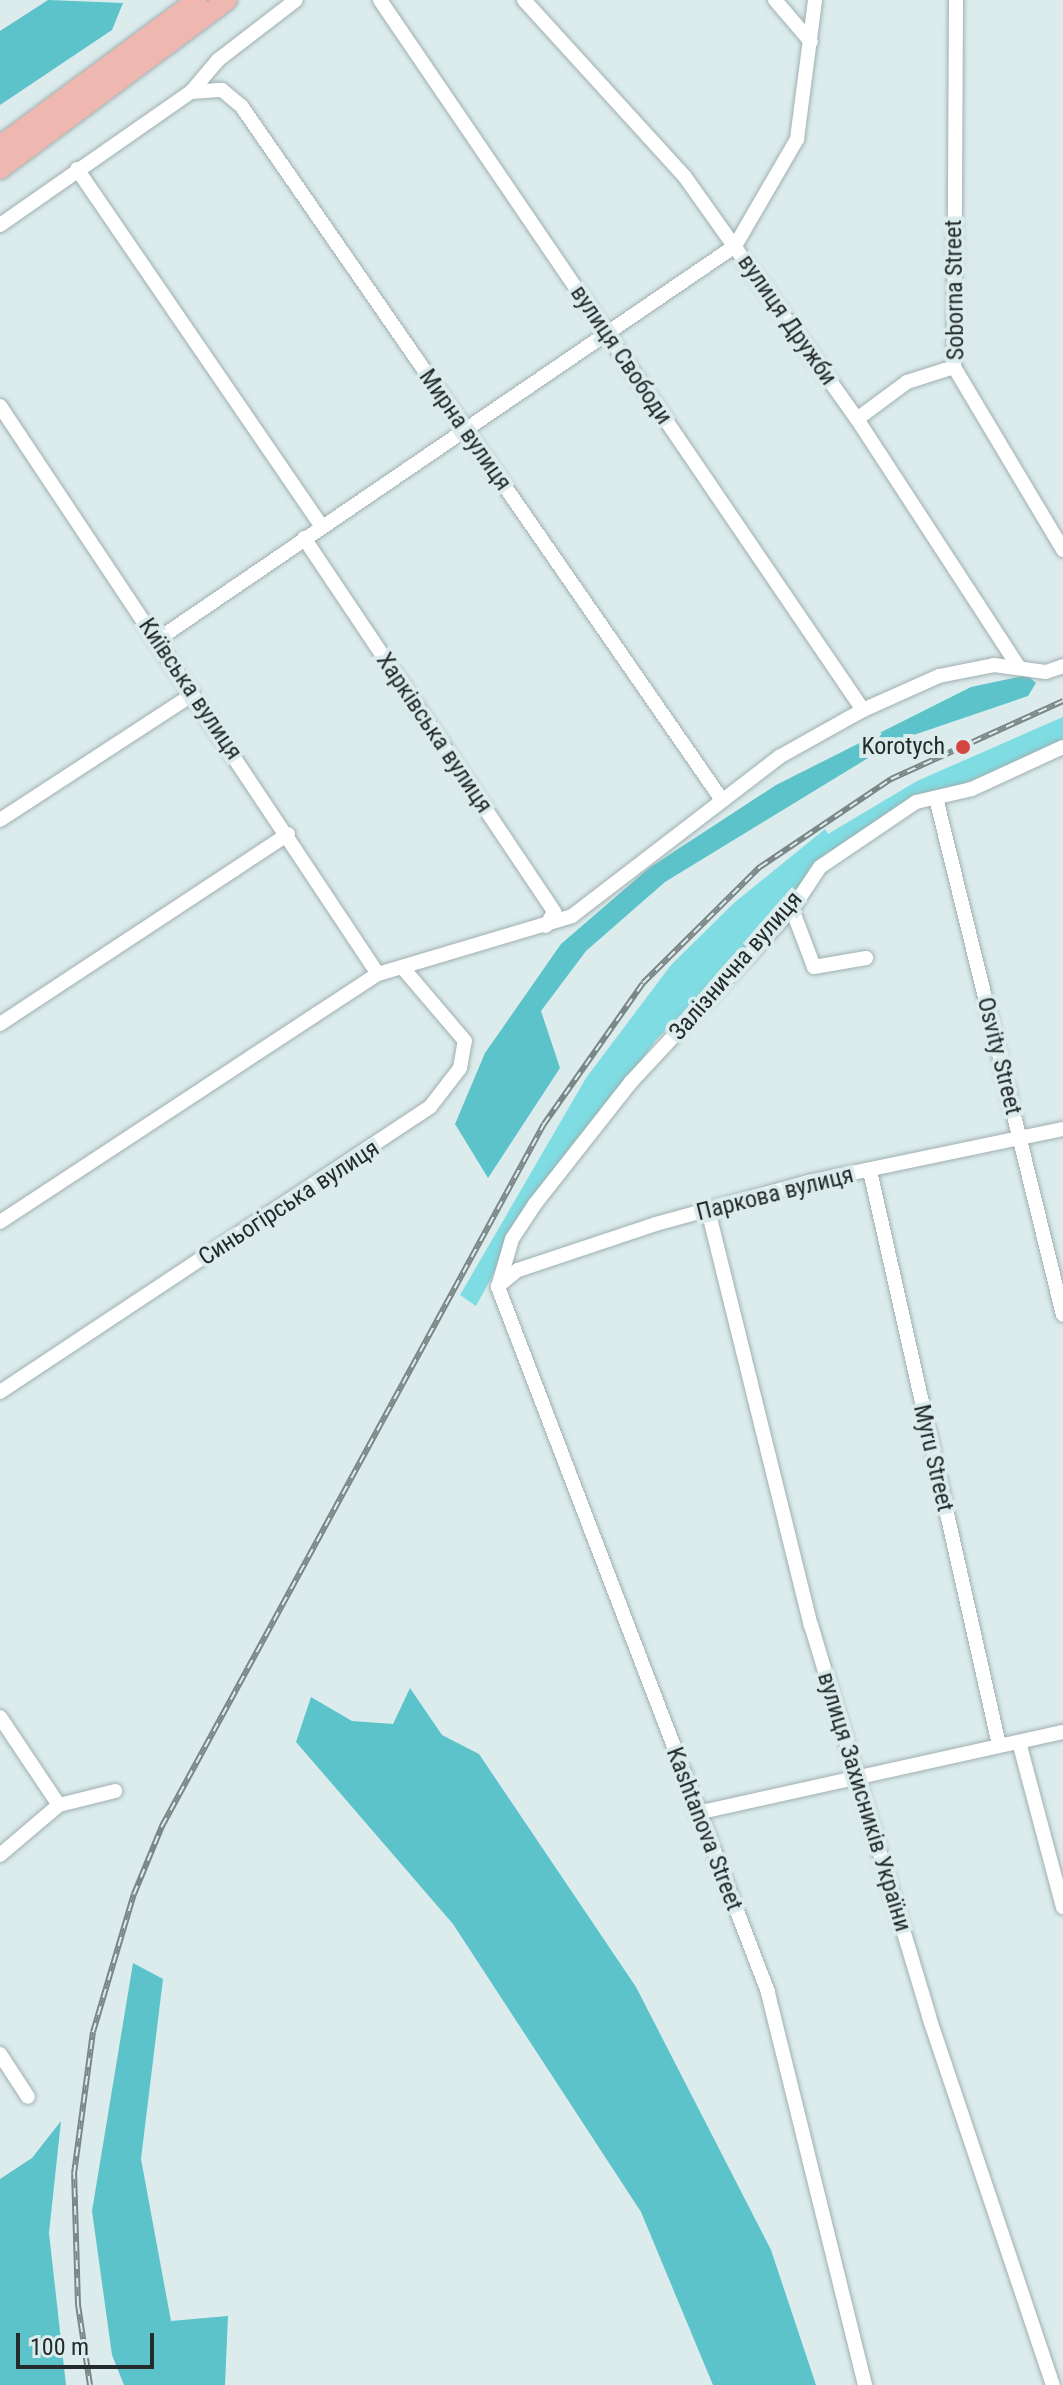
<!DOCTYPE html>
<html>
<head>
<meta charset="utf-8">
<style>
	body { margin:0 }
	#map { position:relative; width:1063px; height:2385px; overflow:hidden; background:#dceced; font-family:"Roboto Condensed",sans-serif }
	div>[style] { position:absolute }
	.green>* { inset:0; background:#7fdce2 }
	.forest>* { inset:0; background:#5cc3ca }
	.roads { filter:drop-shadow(0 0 2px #a0afb0) drop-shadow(0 0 2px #a0afb0) }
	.minor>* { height:14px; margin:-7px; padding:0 7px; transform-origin:7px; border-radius:7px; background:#fff }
	.highway>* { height:20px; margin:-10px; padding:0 10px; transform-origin:10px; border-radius:10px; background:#eeb7b0 }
	.rail>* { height:6px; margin-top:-3px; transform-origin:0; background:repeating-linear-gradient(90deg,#dceced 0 9px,#7b8686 0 18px); box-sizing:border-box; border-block:2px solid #7b8686 }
	.dots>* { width:22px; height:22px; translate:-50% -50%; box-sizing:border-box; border:4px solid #dceced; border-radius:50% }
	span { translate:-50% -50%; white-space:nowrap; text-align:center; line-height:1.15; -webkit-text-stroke:8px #dceced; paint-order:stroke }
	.street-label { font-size:24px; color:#252b2b }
	.poi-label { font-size:24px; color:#252b2b }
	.right { translate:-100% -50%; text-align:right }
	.scale { position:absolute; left:16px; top:2333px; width:138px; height:36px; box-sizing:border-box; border:4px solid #252b2b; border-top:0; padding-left:10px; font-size:24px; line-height:28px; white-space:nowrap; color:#252b2b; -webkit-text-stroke:6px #dceced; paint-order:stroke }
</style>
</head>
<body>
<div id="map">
	<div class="green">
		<i style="clip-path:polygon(1063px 717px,1063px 743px,930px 797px,842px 848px,656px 1040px,517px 1231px,476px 1306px,460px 1295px,586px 1078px,671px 965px,734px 903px,825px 829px,828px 834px,917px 781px)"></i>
	</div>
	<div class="forest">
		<i style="clip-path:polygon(48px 0,123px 3px,112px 30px,0 105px,0 31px)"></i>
		<i style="clip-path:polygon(1027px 675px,1036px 683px,1028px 696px,896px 741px,665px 882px,586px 951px,541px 1011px,560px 1068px,488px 1178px,455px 1124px,485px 1053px,561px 944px,649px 868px,776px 785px,971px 687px)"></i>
		<i style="clip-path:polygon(410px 1688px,442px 1735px,479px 1754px,636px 1987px,771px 2250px,816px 2385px,713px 2385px,641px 2212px,453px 1924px,296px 1742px,311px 1697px,352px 1721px,393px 1724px)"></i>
		<i style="clip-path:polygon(133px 1963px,163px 1979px,141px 2159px,171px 2321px,228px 2316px,225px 2385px,124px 2385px,112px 2355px,92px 2211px)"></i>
		<i style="clip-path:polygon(61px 2121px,49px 2233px,66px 2385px,0 2385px,0 2179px,32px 2158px)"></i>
	</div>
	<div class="roads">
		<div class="minor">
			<i style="left:380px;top:0;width:859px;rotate:55.77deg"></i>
			<i style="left:524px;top:0;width:239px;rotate:47.7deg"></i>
			<i style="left:685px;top:177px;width:297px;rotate:54.6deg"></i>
			<i style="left:857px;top:419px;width:295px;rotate:56.9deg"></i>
			<i style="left:775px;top:0;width:55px;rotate:49.4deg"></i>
			<i style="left:956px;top:0;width:367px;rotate:90.3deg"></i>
			<i style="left:954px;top:367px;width:213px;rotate:59.2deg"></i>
			<i style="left:191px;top:92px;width:31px;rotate:-4deg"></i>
			<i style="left:222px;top:90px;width:26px;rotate:40deg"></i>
			<i style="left:242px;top:107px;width:843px;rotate:55.29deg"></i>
			<i style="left:77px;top:169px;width:432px;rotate:55.6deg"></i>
			<i style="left:0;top:225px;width:233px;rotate:-34.9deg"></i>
			<i style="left:191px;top:92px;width:42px;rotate:-49.8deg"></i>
			<i style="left:218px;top:60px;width:98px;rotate:-37.6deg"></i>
			<i style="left:0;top:406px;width:682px;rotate:56.36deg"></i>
			<i style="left:857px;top:419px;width:62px;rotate:-36.5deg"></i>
			<i style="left:907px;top:382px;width:49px;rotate:-17.7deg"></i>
			<i style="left:304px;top:538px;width:450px;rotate:56.2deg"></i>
			<i style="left:554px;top:912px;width:16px;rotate:120deg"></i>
			<i style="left:157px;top:640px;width:700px;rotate:-34.28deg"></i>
			<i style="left:735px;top:246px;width:124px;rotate:-59.9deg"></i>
			<i style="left:797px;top:139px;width:140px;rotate:-82.6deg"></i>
			<i style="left:936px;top:798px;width:532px;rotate:76.2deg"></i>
			<i style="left:0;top:820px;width:230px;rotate:-33.1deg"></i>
			<i style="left:792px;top:909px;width:62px;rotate:69.2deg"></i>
			<i style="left:814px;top:967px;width:53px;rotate:-9.8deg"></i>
			<i style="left:0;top:1024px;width:345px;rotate:-33.4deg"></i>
			<i style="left:870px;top:1171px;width:588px;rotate:77.33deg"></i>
			<i style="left:708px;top:1210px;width:428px;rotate:76.1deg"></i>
			<i style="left:811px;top:1625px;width:409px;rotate:73.2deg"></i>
			<i style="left:929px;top:2017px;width:388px;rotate:71.4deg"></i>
			<i style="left:0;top:1222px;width:452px;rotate:-33.3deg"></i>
			<i style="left:378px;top:974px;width:202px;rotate:-16.6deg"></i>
			<i style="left:572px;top:916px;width:261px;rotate:-37.5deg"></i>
			<i style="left:779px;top:757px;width:96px;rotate:-29.2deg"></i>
			<i style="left:863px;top:710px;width:83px;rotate:-24.1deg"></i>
			<i style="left:939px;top:676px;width:56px;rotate:-11.3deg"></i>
			<i style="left:994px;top:665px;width:52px;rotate:7.7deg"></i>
			<i style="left:1046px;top:672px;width:18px;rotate:-19deg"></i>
			<i style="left:498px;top:1286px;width:26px;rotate:-39deg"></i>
			<i style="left:518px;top:1270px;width:145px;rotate:-18.4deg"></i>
			<i style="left:656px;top:1224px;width:159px;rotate:-15.4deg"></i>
			<i style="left:809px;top:1182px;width:259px;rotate:-11.8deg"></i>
			<i style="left:0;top:1392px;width:516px;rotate:-33.54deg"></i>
			<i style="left:430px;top:1107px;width:49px;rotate:-52.4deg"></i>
			<i style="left:460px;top:1068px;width:27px;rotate:-80deg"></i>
			<i style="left:465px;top:1041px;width:97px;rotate:-130.4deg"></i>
			<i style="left:0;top:1717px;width:106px;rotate:56.2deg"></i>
			<i style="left:1019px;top:1742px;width:171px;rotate:75.1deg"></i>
			<i style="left:697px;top:1813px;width:375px;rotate:-12.5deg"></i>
			<i style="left:0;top:1855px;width:77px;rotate:-40.3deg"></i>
			<i style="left:59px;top:1805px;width:58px;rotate:-14deg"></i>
			<i style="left:0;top:2054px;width:51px;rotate:56.9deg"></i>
			<i style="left:865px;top:2385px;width:405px;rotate:-103.9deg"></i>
			<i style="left:768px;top:1992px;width:755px;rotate:-110.96deg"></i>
			<i style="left:498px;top:1287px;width:50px;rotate:-73.7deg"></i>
			<i style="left:512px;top:1239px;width:42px;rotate:-56.7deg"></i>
			<i style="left:535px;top:1204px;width:155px;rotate:-51.8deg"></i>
			<i style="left:631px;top:1082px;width:236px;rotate:-47.1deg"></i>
			<i style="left:792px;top:909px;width:50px;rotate:-56.3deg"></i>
			<i style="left:820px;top:867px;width:116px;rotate:-34.1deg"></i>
			<i style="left:916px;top:802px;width:57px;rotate:-13.1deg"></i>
			<i style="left:972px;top:789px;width:100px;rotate:-24.8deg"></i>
		</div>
		<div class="highway">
			<i style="left:0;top:146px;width:245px;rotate:-36.5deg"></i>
			<i style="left:0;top:169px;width:283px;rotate:-36.7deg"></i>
		</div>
	</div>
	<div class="rail">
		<i style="left:90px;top:2385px;width:81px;rotate:-98.5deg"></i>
		<i style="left:78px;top:2305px;width:131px;rotate:-91.7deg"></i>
		<i style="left:74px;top:2174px;width:143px;rotate:-82.4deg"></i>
		<i style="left:93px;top:2032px;width:144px;rotate:-73.5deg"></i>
		<i style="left:134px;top:1894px;width:74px;rotate:-67.6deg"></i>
		<i style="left:162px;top:1826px;width:799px;rotate:-61.45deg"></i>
		<i style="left:544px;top:1124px;width:172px;rotate:-54.9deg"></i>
		<i style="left:643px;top:983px;width:165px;rotate:-44.8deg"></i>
		<i style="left:760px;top:867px;width:158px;rotate:-33.9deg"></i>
		<i style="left:891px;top:779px;width:189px;rotate:-24.4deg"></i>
	</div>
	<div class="dots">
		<i style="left:963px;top:747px;background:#d4453f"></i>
	</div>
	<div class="street-label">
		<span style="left:955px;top:290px;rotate:-91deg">Soborna Street</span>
		<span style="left:787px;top:320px;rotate:55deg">вулиця Дружби</span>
		<span style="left:621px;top:355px;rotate:56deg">вулиця Свободи</span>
		<span style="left:465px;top:430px;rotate:55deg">Мирна вулиця</span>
		<span style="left:190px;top:689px;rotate:56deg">Київська вулиця</span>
		<span style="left:434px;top:733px;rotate:56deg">Харківська вулиця</span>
		<span style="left:736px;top:966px;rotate:-49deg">Залізнична вулиця</span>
		<span style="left:999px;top:1056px;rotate:76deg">Osvity Street</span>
		<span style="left:775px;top:1194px;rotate:-14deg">Паркова вулиця</span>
		<span style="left:289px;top:1203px;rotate:-33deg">Синьогірська вулиця</span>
		<span style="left:933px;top:1458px;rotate:77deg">Myru Street</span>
		<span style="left:864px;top:1802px;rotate:73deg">вулиця Захисників України</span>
		<span style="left:704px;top:1829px;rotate:69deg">Kashtanova Street</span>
	</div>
	<div class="poi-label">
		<span class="right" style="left:945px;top:747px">Korotych</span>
	</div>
	<div class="scale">100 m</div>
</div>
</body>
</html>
